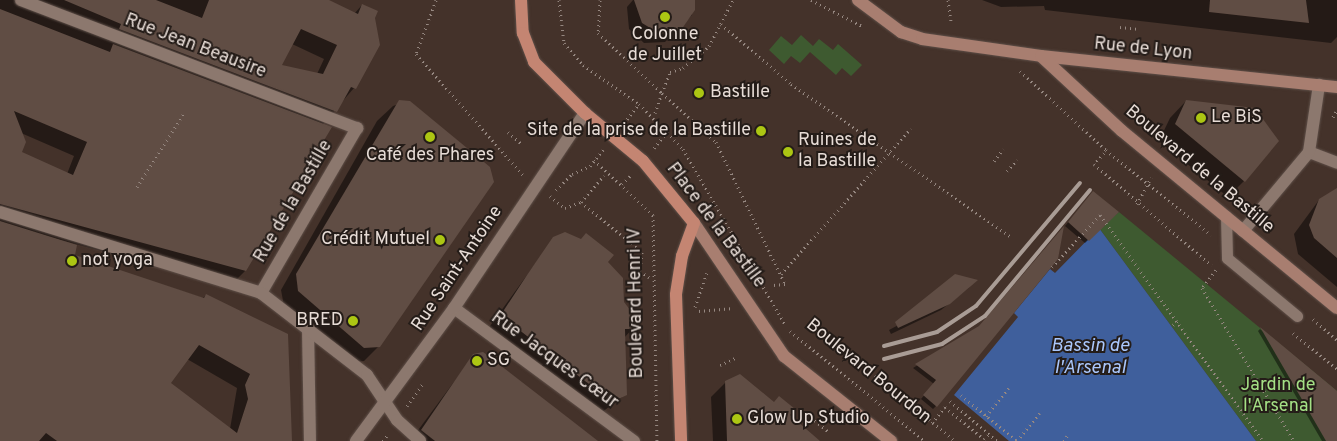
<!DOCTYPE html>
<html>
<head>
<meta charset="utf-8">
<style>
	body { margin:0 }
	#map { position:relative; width:1337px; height:441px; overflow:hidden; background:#44322a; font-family:Overpass,sans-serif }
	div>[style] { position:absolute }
	.green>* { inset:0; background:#3e5a30 }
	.water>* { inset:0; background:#3f5f9c }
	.shadow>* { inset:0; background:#0007 }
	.building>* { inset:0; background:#604d44 }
	.path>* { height:3px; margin-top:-1.5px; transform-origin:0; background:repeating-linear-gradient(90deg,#968881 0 1px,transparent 0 5px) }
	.roads { filter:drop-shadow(0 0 1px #5f5049) drop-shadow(0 0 1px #5f5049) }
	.service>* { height:11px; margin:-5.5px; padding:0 5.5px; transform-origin:5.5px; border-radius:5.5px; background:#8c786e }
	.pedestrian>* { height:12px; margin:-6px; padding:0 6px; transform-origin:6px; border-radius:6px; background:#8c786e }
	.minor>* { height:12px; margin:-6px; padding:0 6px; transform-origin:6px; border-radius:6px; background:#8c786e }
	.secondary>* { height:12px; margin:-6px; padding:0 6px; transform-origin:6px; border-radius:6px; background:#a87e70 }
	.primary>* { height:12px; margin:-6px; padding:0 6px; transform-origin:6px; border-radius:6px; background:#c48572 }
	.rail>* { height:4px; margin:-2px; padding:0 2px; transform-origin:2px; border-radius:2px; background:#a99c95 }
	.dots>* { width:14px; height:14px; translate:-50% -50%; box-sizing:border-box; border:2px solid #241c18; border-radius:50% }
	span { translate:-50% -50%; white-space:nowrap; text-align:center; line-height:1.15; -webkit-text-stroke:4px #241c18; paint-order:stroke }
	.poi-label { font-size:18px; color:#e7dcd6 }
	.left { translate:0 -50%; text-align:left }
	.right { translate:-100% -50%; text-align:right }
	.street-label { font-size:18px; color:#e7dcd6 }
	.park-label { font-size:18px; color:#a4e085 }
	.water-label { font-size:19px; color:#aac7fc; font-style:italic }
</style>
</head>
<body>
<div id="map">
	<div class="green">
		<i style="clip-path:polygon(801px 35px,813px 46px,819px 39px,833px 50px,838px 44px,862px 65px,851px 76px,842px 68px,836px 75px,810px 52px,800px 63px,791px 56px,784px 64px,769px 50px,781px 36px,792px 45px)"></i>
		<i style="clip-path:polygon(1119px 212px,1337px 391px,1337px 441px,1256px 441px,1099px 228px)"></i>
	</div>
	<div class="water">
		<i style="clip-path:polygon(1099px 228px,1256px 441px,1009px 441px,954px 395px,1018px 317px,1014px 313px,1050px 269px,1055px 273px)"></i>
	</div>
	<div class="shadow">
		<i style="clip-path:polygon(evenodd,0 0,325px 0,354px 14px,362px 5px,354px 88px,322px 125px,330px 128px,245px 271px,231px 285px,41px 235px,73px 256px,203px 298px,206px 295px,290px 441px,0 441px,0 0,292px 44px,324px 59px,317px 74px,280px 66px,292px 44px,0 0,21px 133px,74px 156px,67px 174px,20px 152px,21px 133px,0 0,187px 359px,237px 388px,230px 429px,169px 384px,187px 359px)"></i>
		<i style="clip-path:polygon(633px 0,692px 0,692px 15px,665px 42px,644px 43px,629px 29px,627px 7px)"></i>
		<i style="clip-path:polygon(982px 0,1337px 0,1337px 37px,1331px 43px,1045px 10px,1044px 6px,1001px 7px)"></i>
		<i style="clip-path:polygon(407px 101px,379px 346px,364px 361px,348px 363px,284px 306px,281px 290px,377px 121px,393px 106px)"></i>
		<i style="clip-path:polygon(1186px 101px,1244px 181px,1228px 197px,1159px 141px,1170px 118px)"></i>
		<i style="clip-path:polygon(1337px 194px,1337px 287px,1298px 254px,1294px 234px,1319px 200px)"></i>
		<i style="clip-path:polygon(1090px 196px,1117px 213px,1085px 243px,1065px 226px)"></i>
		<i style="clip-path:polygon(554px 238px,606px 262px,633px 328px,624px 338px,626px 394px,597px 416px,491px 334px,490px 326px)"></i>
		<i style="clip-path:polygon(970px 287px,941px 310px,891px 334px,889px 330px)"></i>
		<i style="clip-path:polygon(979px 327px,936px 406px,933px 409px,921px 399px,934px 384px,913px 368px)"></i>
		<i style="clip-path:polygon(1260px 329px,1337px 393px,1337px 441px,1322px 441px,1258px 331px)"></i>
		<i style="clip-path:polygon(474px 355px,596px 441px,410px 441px)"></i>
		<i style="clip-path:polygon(726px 382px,818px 441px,713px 441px,711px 397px)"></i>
	</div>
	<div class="building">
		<i style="clip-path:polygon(evenodd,64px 0,156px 0,202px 18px,209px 0,329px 0,358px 14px,362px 4px,378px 11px,375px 18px,380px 45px,356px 89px,351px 87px,337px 112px,119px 29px,121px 24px,64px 0,301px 29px,337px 45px,323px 74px,282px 65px,301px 29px)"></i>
		<i style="clip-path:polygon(634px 0,695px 0,695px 10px,681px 30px,660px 34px,642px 23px)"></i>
		<i style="clip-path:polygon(1210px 0,1306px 0,1309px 23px,1209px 12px)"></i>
		<i style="clip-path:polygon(evenodd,0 9px,110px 52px,113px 44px,332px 127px,246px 271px,0 204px,0 9px,14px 111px,87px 142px,73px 175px,22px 152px,26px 142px,14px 111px)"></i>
		<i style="clip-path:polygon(399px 100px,410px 101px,490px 167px,494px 182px,380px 347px,364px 348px,298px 291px,296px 274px)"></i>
		<i style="clip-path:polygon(1186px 100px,1255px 108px,1279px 141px,1245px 182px,1175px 124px)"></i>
		<i style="clip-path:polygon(1337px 188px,1337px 258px,1314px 238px,1309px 225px,1319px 199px)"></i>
		<i style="clip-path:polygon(1093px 191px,1119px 212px,1089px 241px,1068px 222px)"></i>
		<i style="clip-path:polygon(evenodd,0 221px,77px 245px,75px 255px,204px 298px,206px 294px,288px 334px,292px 441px,57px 441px,46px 433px,39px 441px,0 441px,0 221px,199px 345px,250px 374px,245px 385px,248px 399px,237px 433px,171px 383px,199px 345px)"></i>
		<i style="clip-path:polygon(1064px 226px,1058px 259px,937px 407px,923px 395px,936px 380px,915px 364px,979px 326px)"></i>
		<i style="clip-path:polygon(565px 232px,581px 239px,586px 233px,614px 255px,608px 262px,623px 278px,624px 302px,634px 315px,634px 329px,625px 329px,627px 395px,612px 402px,505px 319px,504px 310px,527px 275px,553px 237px)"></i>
		<i style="clip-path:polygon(955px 274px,978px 280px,950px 304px,898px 328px,895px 322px)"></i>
		<i style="clip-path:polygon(1260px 327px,1337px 391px,1337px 441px,1326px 441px)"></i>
		<i style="clip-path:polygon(483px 352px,571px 420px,598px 441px,435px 441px,421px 430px,473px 354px)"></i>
		<i style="clip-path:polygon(740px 374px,774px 402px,779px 396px,795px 409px,790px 415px,820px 441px,727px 441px,725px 381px)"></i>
	</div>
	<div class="path">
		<i style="left:436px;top:0;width:58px;rotate:110.3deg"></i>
		<i style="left:416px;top:54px;width:162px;rotate:48.5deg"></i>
		<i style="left:559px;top:0;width:43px;rotate:83.4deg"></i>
		<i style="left:564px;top:43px;width:29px;rotate:49deg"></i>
		<i style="left:583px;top:65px;width:68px;rotate:34.9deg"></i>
		<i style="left:639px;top:104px;width:63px;rotate:45.6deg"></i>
		<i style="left:683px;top:149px;width:203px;rotate:59.8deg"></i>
		<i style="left:600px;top:0;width:33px;rotate:93deg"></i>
		<i style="left:598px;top:33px;width:88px;rotate:43.2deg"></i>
		<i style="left:662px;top:93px;width:22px;rotate:-69deg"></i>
		<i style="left:670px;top:72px;width:14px;rotate:-17deg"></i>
		<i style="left:683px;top:68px;width:34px;rotate:-40deg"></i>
		<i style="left:709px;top:46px;width:52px;rotate:-62.4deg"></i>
		<i style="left:811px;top:0;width:57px;rotate:27deg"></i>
		<i style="left:948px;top:0;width:22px;rotate:82deg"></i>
		<i style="left:721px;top:24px;width:92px;rotate:40.6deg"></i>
		<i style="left:791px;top:84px;width:267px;rotate:34.8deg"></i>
		<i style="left:1120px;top:27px;width:18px;rotate:6deg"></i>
		<i style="left:1020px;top:71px;width:117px;rotate:42.6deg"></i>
		<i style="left:1106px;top:150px;width:135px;rotate:39deg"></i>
		<i style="left:655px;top:113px;width:21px;rotate:-71deg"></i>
		<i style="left:662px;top:93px;width:73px;rotate:42.2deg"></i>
		<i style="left:716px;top:142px;width:158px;rotate:64.1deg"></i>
		<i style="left:785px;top:284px;width:12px;rotate:175deg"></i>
		<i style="left:1333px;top:117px;width:8px;rotate:-60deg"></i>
		<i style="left:624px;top:123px;width:24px;rotate:-52deg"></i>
		<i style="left:508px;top:132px;width:18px;rotate:41deg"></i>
		<i style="left:654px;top:148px;width:22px;rotate:-51deg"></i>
		<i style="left:1104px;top:153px;width:15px;rotate:132deg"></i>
		<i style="left:1094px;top:164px;width:155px;rotate:40.8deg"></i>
		<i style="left:594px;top:160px;width:81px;rotate:43deg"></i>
		<i style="left:653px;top:215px;width:226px;rotate:89deg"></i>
		<i style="left:994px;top:161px;width:15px;rotate:-53deg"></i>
		<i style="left:1007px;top:171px;width:15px;rotate:-48deg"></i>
		<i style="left:622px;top:184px;width:14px;rotate:-45deg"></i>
		<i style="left:137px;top:187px;width:88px;rotate:-57.6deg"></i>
		<i style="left:556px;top:190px;width:23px;rotate:-45deg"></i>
		<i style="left:572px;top:174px;width:20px;rotate:-24deg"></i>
		<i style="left:590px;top:166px;width:21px;rotate:-51deg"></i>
		<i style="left:550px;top:196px;width:19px;rotate:39deg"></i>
		<i style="left:565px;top:208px;width:17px;rotate:-21deg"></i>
		<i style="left:581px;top:202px;width:79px;rotate:39.3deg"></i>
		<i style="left:642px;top:252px;width:19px;rotate:96deg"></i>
		<i style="left:640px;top:271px;width:11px;rotate:34deg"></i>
		<i style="left:581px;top:202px;width:35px;rotate:-49deg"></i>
		<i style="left:1137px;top:204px;width:30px;rotate:-62deg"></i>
		<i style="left:1052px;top:267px;width:71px;rotate:-47.3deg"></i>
		<i style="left:1100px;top:215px;width:279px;rotate:54.2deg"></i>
		<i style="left:1216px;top:270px;width:23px;rotate:128deg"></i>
		<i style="left:1202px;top:288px;width:179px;rotate:59deg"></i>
		<i style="left:781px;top:274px;width:195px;rotate:-48.3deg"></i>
		<i style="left:695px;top:307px;width:36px;rotate:-71deg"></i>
		<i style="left:699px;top:311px;width:32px;rotate:-5deg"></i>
		<i style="left:1313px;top:319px;width:32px;rotate:41deg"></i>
		<i style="left:1173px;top:325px;width:6px;rotate:-39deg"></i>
		<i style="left:790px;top:331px;width:174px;rotate:39.2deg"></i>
		<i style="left:1293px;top:333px;width:57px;rotate:39.3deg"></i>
		<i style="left:720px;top:365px;width:17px;rotate:-25deg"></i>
		<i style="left:871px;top:372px;width:109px;rotate:39.4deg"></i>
		<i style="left:961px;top:395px;width:72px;rotate:39.4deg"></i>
		<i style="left:950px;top:401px;width:62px;rotate:40.4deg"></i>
		<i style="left:407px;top:406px;width:28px;rotate:-55deg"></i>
		<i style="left:986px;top:416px;width:36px;rotate:-51deg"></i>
		<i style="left:811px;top:417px;width:23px;rotate:40deg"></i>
		<i style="left:932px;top:423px;width:21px;rotate:-51deg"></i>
		<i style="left:945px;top:407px;width:50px;rotate:39.4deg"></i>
		<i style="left:984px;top:439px;width:7px;rotate:-45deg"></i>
		<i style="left:383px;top:441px;width:9px;rotate:-54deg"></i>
		<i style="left:1017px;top:441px;width:36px;rotate:-51deg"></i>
		<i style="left:1064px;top:441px;width:6px;rotate:-59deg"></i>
	</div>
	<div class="roads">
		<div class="service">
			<i style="left:1226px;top:216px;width:42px;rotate:88.6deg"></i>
			<i style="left:1227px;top:258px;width:91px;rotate:39.6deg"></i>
		</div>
		<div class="pedestrian">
			<i style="left:308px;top:328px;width:113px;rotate:89deg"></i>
		</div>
		<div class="minor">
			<i style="left:21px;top:0;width:360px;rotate:20.9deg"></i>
			<i style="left:357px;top:128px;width:191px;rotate:120.2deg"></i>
			<i style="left:1309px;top:152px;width:30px;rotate:21deg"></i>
			<i style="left:0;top:212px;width:273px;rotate:17.2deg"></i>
			<i style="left:261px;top:293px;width:134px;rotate:37.7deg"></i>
			<i style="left:367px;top:375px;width:54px;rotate:56.3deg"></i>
			<i style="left:397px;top:420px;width:31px;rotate:42deg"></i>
			<i style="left:1243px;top:231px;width:103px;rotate:-50.1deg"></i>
			<i style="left:1309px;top:152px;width:68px;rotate:-81.5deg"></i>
			<i style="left:454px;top:308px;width:224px;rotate:36.5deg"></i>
			<i style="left:356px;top:441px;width:165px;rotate:-53.6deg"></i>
			<i style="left:454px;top:308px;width:235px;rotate:-56.1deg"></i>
		</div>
		<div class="secondary">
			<i style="left:858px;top:0;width:54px;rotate:36.7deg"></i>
			<i style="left:901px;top:32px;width:22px;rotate:18deg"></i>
			<i style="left:922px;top:39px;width:120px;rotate:8.1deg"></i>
			<i style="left:1041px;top:56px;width:298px;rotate:6deg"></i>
			<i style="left:1041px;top:56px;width:110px;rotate:42.8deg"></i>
			<i style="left:1122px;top:131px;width:278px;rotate:39.5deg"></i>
			<i style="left:694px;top:223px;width:161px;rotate:55.9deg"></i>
			<i style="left:784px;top:356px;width:137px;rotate:38.5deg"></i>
		</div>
		<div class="primary">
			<i style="left:521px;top:0;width:33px;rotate:87deg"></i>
			<i style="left:523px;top:33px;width:31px;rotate:69deg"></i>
			<i style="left:534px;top:62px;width:72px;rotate:45deg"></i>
			<i style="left:585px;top:113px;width:75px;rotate:39.6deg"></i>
			<i style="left:643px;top:161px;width:80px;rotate:50.6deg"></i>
			<i style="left:694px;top:223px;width:35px;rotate:110deg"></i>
			<i style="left:682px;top:256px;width:39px;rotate:99deg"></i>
			<i style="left:676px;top:295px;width:146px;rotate:88deg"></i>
		</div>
	</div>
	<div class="rail">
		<i style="left:884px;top:346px;width:55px;rotate:-14.8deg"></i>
		<i style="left:937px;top:332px;width:47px;rotate:-33.7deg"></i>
		<i style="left:976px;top:306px;width:161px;rotate:-49.8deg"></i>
		<i style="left:884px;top:359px;width:60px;rotate:-14.5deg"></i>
		<i style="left:942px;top:344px;width:51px;rotate:-33.1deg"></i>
		<i style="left:985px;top:316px;width:164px;rotate:-50.2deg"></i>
	</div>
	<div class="dots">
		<i style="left:665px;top:17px;background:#acc613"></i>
		<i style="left:699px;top:93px;background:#acc613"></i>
		<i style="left:1201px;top:118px;background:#acc613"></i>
		<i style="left:761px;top:131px;background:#acc613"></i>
		<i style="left:430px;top:137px;background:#acc613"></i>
		<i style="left:788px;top:152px;background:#acc613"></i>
		<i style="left:440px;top:240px;background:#acc613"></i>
		<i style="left:72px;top:261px;background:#acc613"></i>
		<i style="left:353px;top:321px;background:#acc613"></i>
		<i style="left:477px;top:361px;background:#acc613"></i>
		<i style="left:737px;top:419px;background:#acc613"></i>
	</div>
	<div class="poi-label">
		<span style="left:665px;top:46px">Colonne<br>de Juillet</span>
		<span class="left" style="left:710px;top:93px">Bastille</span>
		<span class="left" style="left:1211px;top:118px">Le BiS</span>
		<span class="right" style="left:751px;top:131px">Site de la prise de la Bastille</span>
		<span class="left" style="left:798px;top:152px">Ruines de<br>la Bastille</span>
		<span style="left:430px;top:156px">Café des Phares</span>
		<span class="right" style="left:430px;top:240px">Crédit Mutuel</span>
		<span class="left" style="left:82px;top:261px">not yoga</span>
		<span class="right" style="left:343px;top:321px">BRED</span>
		<span class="left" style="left:487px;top:361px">SG</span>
		<span class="left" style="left:747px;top:419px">Glow Up Studio</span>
	</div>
	<div class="street-label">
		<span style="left:195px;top:47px;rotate:21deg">Rue Jean Beausire</span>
		<span style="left:1143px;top:50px;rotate:6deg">Rue de Lyon</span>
		<span style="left:1199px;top:170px;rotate:40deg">Boulevard de la Bastille</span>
		<span style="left:294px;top:202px;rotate:-60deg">Rue de la Bastille</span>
		<span style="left:715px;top:226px;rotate:53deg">Place de la Bastille</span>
		<span style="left:458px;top:269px;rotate:-56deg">Rue Saint-Antoine</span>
		<span style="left:637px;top:303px;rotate:-91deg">Boulevard Henri IV</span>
		<span style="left:554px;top:361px;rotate:36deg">Rue Jacques Cœur</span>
		<span style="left:868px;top:372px;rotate:39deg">Boulevard Bourdon</span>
	</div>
	<div class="park-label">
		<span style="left:1278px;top:397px">Jardin de<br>l'Arsenal</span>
	</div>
	<div class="water-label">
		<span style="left:1090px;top:358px">Bassin de<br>l'Arsenal</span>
	</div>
</div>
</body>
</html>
